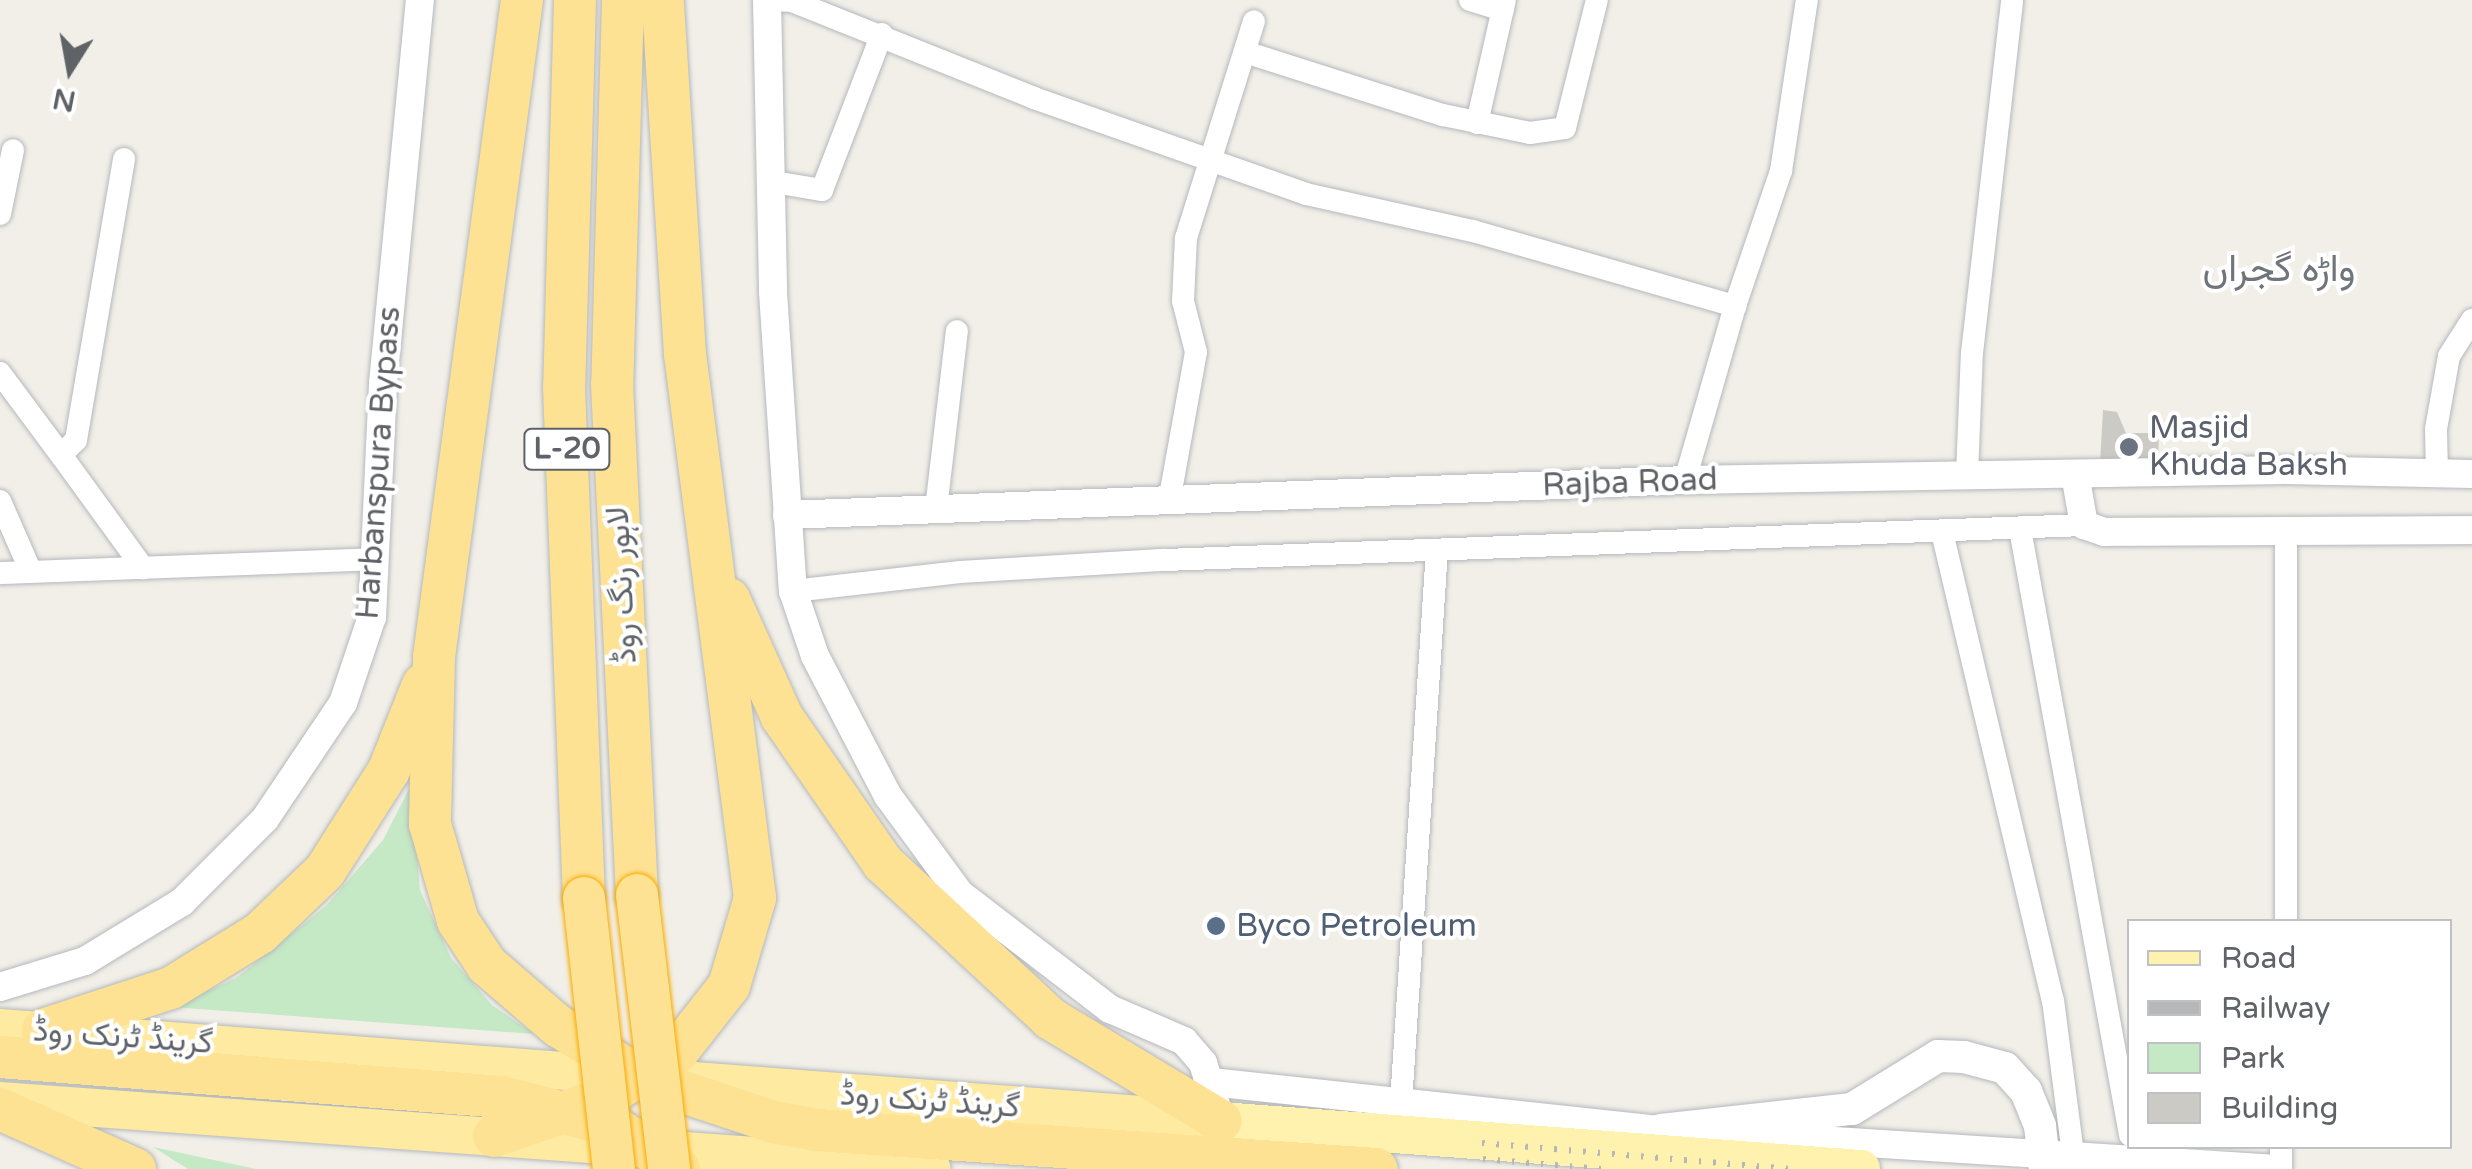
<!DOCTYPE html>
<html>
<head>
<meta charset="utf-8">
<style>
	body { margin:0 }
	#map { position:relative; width:2472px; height:1169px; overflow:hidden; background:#f1efe8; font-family:"Varela Round",Vazirmatn,sans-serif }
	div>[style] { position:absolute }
	.green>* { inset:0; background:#c5e8c5 }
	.building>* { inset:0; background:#cccac5 }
	.roads { filter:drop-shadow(0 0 2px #b5b8bc) drop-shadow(0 0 2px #b5b8bc) }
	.minor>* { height:22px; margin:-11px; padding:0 11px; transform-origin:11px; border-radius:11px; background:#fff }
	.tertiary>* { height:28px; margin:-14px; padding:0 14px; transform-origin:14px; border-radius:14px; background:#fff }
	.secondary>* { height:32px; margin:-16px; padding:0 16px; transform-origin:16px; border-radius:16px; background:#fff }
	.primary>* { height:38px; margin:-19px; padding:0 19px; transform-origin:19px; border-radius:19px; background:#fff2af }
	.trunk>* { height:38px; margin:-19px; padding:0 19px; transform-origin:19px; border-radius:19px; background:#feeaa1 }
	.motorway>* { height:42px; margin:-21px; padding:0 21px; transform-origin:21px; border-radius:21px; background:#fde293 }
	.rail>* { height:6px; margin-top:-3px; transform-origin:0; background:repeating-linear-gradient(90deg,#b6b7b8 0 2.5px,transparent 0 14.5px) }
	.bridges { filter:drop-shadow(0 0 2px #f9ab00) drop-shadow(0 0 2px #f9ab00) }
	.motorway-bridge>* { height:42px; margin:-21px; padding:0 21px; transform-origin:21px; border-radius:21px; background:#fde293 }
	.dots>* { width:28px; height:28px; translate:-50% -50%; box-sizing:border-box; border:5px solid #fff; border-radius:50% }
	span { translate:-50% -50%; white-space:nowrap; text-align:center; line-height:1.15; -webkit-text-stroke:8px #fff; paint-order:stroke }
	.shield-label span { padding:2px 8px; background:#fff; border:2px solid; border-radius:8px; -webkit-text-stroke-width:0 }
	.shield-label { font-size:30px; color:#5f6368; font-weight:700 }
	.worship-label { font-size:32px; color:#5b616d }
	.left { translate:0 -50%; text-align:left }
	.street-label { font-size:32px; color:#5f6368 }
	.service-label { font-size:32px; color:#4e5e75 }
	.quarter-label { font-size:38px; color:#70757a }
	.legend { position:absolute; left:2127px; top:919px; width:325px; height:230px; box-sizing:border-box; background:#fff; border:2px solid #bfc1c3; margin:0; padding:12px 18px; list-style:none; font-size:30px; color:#5f6368 }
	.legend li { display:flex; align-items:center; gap:20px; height:50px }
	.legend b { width:50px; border:2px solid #bfc1c3 }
	.north { position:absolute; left:20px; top:20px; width:100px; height:100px; -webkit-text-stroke:8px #fff; paint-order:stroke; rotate:191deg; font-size:28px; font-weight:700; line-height:40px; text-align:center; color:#5f6368 }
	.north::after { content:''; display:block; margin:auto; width:35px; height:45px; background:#5f6368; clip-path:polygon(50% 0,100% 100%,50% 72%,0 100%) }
</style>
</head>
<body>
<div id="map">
	<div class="green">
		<i style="clip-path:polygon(411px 785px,420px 890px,451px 958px,492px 1005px,534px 1034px,172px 1007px,236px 978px,326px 906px,383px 840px)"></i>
		<i style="clip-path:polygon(153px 1147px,256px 1169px,188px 1169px)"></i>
	</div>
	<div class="building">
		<i style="clip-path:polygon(2103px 410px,2117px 412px,2126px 433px,2159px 433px,2158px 461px,2100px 463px)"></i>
	</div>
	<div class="roads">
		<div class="minor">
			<i style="left:767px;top:0;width:25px;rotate:2deg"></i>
			<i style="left:792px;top:1px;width:261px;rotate:21.8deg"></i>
			<i style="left:1034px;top:98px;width:288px;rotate:19.4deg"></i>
			<i style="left:1306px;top:194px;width:171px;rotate:12.5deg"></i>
			<i style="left:1473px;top:231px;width:273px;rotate:16deg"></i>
			<i style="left:1735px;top:306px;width:181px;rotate:106deg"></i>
			<i style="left:1470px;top:0;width:34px;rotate:17deg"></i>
			<i style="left:1245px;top:52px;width:208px;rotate:17.7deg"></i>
			<i style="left:1443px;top:115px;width:89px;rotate:11.7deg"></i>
			<i style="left:1530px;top:133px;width:35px;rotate:-8deg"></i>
			<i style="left:1565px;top:128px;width:132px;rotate:-76deg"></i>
			<i style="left:1477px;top:123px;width:126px;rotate:-77.2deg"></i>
			<i style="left:768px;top:181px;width:55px;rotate:9.5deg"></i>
			<i style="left:822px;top:190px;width:167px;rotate:-69deg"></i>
			<i style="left:0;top:214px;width:65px;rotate:-78.5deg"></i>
			<i style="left:1735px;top:306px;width:143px;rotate:-71.2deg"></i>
			<i style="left:1781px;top:171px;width:173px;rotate:-81.4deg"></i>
			<i style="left:0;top:373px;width:102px;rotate:53.4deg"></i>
			<i style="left:61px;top:455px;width:21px;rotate:-45deg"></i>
			<i style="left:76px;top:440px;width:285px;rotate:-80.3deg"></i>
			<i style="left:61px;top:455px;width:140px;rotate:54deg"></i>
			<i style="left:2437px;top:474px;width:45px;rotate:-91.3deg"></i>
			<i style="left:2436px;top:429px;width:74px;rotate:-79.9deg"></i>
			<i style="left:2449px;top:356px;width:43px;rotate:-57.4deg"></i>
			<i style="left:1967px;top:475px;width:122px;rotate:-87.7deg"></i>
			<i style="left:1972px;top:353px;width:355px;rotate:-83.5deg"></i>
			<i style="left:0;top:501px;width:77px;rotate:66.4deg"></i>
			<i style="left:1169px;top:502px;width:152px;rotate:-79.8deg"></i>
			<i style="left:1196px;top:352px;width:53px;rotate:-104.3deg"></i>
			<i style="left:1183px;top:301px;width:63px;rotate:-87.3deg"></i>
			<i style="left:1186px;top:238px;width:227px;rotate:-72.6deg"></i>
			<i style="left:936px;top:509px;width:179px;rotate:-83.3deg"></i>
			<i style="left:2020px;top:529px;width:616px;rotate:79.71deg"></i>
			<i style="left:1942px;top:532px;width:481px;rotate:76.7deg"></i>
			<i style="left:2053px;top:1000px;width:155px;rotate:82.6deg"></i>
			<i style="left:0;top:573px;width:376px;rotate:-2.1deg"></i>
			<i style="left:793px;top:591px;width:168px;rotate:-6.5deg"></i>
			<i style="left:960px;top:572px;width:205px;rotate:-3.4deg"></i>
			<i style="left:1165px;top:560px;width:920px;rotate:-2.18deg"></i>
			<i style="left:2286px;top:922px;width:391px;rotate:-90deg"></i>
			<i style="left:1401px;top:1103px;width:554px;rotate:-86.28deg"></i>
			<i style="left:2281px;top:1169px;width:23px;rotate:-90deg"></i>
		</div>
		<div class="tertiary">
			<i style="left:767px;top:0;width:292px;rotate:88.8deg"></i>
			<i style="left:773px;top:292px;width:300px;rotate:86.2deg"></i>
			<i style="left:793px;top:591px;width:69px;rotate:71.3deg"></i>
			<i style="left:815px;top:656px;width:158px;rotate:62.5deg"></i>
			<i style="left:888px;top:796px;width:122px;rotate:53.7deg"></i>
			<i style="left:960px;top:894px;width:189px;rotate:37.5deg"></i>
			<i style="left:1110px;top:1009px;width:81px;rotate:23.4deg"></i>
			<i style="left:1184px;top:1041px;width:29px;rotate:49deg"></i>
			<i style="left:1203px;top:1063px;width:61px;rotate:72.8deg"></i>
			<i style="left:2075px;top:474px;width:52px;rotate:80deg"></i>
			<i style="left:2084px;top:525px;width:21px;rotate:19deg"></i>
			<i style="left:2104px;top:532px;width:368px;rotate:-0.3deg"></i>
			<i style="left:787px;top:515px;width:899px;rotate:-2.23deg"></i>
			<i style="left:1685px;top:480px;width:600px;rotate:-0.95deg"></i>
			<i style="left:2285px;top:470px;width:187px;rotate:1.2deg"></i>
			<i style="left:0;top:987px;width:89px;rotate:-17deg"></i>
			<i style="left:85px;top:961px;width:114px;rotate:-31.3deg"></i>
			<i style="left:182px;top:902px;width:117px;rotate:-45deg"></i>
			<i style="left:265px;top:819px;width:140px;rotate:-56.1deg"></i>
			<i style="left:343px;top:703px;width:91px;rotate:-71.4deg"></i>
			<i style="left:372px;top:617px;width:234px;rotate:-87.3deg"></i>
			<i style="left:383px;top:383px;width:385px;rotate:-84.5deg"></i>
			<i style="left:1211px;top:1082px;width:453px;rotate:6.1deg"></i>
			<i style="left:1661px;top:1130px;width:617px;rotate:3.62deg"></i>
		</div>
		<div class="secondary">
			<i style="left:1661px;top:1130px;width:192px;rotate:-6.3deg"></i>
			<i style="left:1852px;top:1109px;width:101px;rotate:-31.6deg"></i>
			<i style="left:1938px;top:1056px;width:26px;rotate:2deg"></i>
			<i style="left:1964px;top:1057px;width:42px;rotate:15deg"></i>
			<i style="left:2005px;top:1068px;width:31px;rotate:48deg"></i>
			<i style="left:2026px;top:1091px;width:38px;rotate:68deg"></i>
			<i style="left:2040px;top:1126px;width:43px;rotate:83.4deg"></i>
		</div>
		<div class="primary">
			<i style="left:1221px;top:1121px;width:642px;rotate:4.29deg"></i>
		</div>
		<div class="trunk">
			<i style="left:0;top:1028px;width:1225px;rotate:4.36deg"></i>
			<i style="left:0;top:1101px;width:934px;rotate:4.17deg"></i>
		</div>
		<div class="motorway">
			<i style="left:522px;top:0;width:663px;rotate:97.63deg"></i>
			<i style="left:434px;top:657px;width:167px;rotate:91.4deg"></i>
			<i style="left:430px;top:824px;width:101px;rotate:73.9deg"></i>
			<i style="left:458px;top:921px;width:53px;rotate:56.6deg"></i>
			<i style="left:487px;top:965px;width:94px;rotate:40.7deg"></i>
			<i style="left:558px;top:1026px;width:98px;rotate:32.1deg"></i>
			<i style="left:641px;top:1078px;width:139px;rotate:18.4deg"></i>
			<i style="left:773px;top:1122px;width:44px;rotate:10.5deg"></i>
			<i style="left:816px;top:1130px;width:562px;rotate:3.98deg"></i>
			<i style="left:575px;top:0;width:387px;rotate:91.6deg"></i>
			<i style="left:564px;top:387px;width:511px;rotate:87.76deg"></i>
			<i style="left:623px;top:0;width:384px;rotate:91.6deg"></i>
			<i style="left:612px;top:384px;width:512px;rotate:87.2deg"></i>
			<i style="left:729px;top:599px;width:129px;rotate:65.8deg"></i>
			<i style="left:782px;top:717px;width:178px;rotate:55.3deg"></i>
			<i style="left:883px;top:863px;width:229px;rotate:42.9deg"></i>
			<i style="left:1051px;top:1019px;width:198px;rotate:31deg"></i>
			<i style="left:43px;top:1030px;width:135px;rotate:-18.2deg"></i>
			<i style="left:171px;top:988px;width:105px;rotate:-31.7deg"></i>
			<i style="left:260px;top:933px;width:90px;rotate:-43.6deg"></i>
			<i style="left:325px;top:871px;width:120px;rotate:-57.6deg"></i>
			<i style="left:389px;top:770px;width:92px;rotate:-68.2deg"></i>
			<i style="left:0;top:1057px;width:504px;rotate:4.56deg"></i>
			<i style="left:502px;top:1097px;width:113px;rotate:14.4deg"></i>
			<i style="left:611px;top:1125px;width:81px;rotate:32.9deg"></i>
			<i style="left:0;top:1109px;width:148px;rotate:24deg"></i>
			<i style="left:494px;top:1136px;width:114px;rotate:-18.9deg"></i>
			<i style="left:602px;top:1099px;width:89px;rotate:-32.1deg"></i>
			<i style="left:677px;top:1052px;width:84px;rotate:-51.8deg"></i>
			<i style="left:729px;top:986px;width:92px;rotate:-73.5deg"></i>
			<i style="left:755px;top:898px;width:548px;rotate:-97.33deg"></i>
			<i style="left:685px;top:354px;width:355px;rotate:-93.6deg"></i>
		</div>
	</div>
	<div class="rail">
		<i style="left:1482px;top:1143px;width:311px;rotate:4.8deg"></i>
		<i style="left:1483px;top:1159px;width:119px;rotate:4.8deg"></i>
	</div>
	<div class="bridges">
		<div class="motorway-bridge">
			<i style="left:637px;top:895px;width:276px;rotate:83.3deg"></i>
			<i style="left:584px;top:898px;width:273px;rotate:83.7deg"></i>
		</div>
	</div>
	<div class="dots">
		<i style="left:2129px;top:447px;background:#6b7280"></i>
		<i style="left:1216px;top:926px;background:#5c6f8a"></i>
	</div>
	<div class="shield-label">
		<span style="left:567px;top:449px">L-20</span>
	</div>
	<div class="worship-label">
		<span class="left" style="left:2149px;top:447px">Masjid<br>Khuda Baksh</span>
	</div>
	<div class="street-label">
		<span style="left:379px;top:463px;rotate:-86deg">Harbanspura Bypass</span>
		<span style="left:1630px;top:483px;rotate:-2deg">Rajba Road</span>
		<span style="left:622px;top:585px;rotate:-93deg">لاہور رنگ روڈ</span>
		<span style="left:123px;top:1037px;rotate:4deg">گرینڈ ٹرنک روڈ</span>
		<span style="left:930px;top:1101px;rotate:4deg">گرینڈ ٹرنک روڈ</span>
	</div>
	<div class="service-label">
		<span class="left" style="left:1236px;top:926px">Byco Petroleum</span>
	</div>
	<div class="quarter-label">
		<span style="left:2279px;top:270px">واڑہ گجراں</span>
	</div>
	<ul class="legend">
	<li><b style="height:12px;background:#fff2af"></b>Road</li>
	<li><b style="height:12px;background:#b6b7b8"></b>Railway</li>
	<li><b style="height:28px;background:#c5e8c5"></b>Park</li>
	<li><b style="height:28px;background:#cccac5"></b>Building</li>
	</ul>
	<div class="north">N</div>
</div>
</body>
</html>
